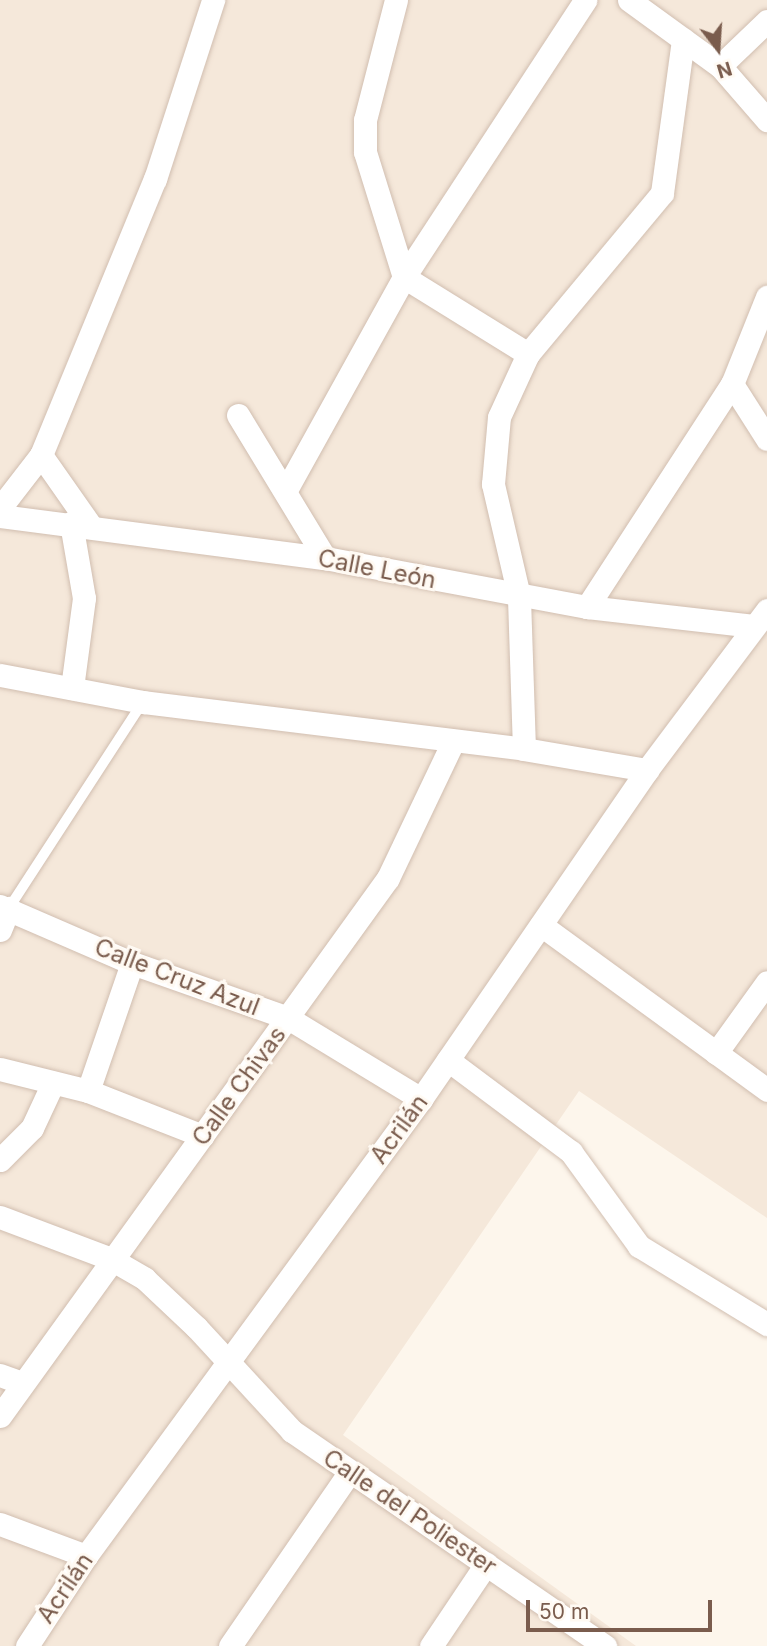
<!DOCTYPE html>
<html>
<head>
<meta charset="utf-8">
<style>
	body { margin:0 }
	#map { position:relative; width:767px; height:1646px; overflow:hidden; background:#fdf6ec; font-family:Inter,sans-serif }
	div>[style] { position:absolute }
	.residential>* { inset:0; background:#f5e8da }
	.roads { filter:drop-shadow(0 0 2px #d1beb0) drop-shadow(0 0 2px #d1beb0) }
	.service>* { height:10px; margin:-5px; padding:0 5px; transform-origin:5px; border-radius:5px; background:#fff }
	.minor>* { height:23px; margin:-11.5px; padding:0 11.5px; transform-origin:11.5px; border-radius:11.5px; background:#fff }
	span { translate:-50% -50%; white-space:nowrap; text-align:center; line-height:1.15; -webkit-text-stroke:6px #fffaf3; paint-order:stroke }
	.street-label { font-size:24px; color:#7a5c4d }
	.north { position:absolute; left:683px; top:14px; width:70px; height:70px; -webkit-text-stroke:5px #fffaf3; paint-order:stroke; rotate:163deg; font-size:19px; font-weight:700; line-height:28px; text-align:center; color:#7a5c4d }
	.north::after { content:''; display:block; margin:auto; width:24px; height:32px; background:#7a5c4d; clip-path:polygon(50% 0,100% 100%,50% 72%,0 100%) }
	.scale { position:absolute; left:526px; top:1600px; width:186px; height:32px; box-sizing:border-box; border:4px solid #7a5c4d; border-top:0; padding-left:9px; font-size:21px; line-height:24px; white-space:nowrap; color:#7a5c4d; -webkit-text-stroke:5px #fffaf3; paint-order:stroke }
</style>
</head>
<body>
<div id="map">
	<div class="residential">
		<i style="clip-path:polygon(0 0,767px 0,767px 1218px,579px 1091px,343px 1435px,636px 1646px,0 1646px)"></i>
	</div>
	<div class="roads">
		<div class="service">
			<i style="left:9px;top:908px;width:246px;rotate:-57deg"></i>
		</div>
		<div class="minor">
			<i style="left:396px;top:0;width:124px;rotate:104.5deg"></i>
			<i style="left:365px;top:120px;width:32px;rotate:90deg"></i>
			<i style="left:365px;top:152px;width:131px;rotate:72.7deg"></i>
			<i style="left:404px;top:277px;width:146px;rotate:31.8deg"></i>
			<i style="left:629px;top:0;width:112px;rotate:36deg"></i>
			<i style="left:720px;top:66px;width:72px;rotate:49deg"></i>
			<i style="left:720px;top:66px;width:65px;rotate:-43.8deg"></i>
			<i style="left:732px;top:384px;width:65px;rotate:57.5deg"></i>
			<i style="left:238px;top:415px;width:167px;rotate:58.7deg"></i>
			<i style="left:41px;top:455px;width:85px;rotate:55deg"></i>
			<i style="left:286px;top:490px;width:244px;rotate:-61deg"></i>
			<i style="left:404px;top:277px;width:331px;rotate:-56.8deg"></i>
			<i style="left:0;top:508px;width:67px;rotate:-52.3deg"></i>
			<i style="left:41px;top:455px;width:299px;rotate:-67.6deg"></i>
			<i style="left:155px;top:179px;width:188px;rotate:-72deg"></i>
			<i style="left:0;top:516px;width:328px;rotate:7.4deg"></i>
			<i style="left:325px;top:558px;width:267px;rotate:10.6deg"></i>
			<i style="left:587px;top:607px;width:168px;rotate:6.5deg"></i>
			<i style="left:71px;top:523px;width:76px;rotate:80.2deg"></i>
			<i style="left:84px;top:598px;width:91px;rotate:97.6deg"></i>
			<i style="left:587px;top:607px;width:266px;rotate:-57deg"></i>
			<i style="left:732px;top:384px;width:94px;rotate:-68.1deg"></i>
			<i style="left:0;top:675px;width:146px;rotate:10.7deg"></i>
			<i style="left:143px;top:702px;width:384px;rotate:7deg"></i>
			<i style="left:524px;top:749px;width:125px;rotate:9.7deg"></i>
			<i style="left:524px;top:749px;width:153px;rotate:-91.9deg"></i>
			<i style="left:519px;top:596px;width:115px;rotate:-103.1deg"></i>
			<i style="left:493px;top:484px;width:67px;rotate:-84.9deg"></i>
			<i style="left:499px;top:417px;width:69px;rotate:-65.3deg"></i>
			<i style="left:528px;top:354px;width:209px;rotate:-50.2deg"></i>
			<i style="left:662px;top:193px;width:155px;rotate:-82.2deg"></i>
			<i style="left:0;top:906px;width:144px;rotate:23.4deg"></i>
			<i style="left:132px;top:963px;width:165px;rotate:19.4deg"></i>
			<i style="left:288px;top:1018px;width:156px;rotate:31.3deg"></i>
			<i style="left:541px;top:925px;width:280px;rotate:36.1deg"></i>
			<i style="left:0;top:930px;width:24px;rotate:-68deg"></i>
			<i style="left:716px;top:1053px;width:87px;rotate:-54.3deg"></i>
			<i style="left:448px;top:1060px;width:154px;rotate:36.8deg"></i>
			<i style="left:571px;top:1152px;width:116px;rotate:54.1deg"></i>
			<i style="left:639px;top:1246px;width:150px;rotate:31.4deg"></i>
			<i style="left:0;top:1069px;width:91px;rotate:14deg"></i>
			<i style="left:88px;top:1091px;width:123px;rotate:21.4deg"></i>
			<i style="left:88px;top:1091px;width:135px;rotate:-71deg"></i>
			<i style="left:0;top:1160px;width:45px;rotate:-45deg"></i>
			<i style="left:32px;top:1128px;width:50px;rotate:-65deg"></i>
			<i style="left:0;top:1217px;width:119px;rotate:20.7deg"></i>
			<i style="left:111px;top:1259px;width:39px;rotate:30deg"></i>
			<i style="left:145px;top:1279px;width:71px;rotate:43.3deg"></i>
			<i style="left:197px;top:1328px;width:140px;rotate:47.3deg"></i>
			<i style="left:292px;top:1431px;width:380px;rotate:34.5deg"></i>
			<i style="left:0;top:1375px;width:23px;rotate:20deg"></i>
			<i style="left:0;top:1416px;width:663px;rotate:-54.2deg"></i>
			<i style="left:388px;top:878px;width:151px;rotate:-64.5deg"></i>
			<i style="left:0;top:1524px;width:92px;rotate:20.4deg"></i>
			<i style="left:27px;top:1646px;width:108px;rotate:-56.8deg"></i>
			<i style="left:86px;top:1556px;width:567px;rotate:-53.76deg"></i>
			<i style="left:421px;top:1099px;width:399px;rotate:-55.5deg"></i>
			<i style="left:647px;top:770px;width:200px;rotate:-53.1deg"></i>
			<i style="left:230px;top:1646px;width:210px;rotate:-55.5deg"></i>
			<i style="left:431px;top:1646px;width:99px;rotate:-56.1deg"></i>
		</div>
	</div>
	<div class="street-label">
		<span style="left:377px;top:569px;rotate:11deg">Calle León</span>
		<span style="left:177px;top:977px;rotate:21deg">Calle Cruz Azul</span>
		<span style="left:239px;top:1086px;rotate:-54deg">Calle Chivas</span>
		<span style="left:399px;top:1129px;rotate:-54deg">Acrilán</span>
		<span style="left:410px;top:1512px;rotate:34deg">Calle del Poliester</span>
		<span style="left:65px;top:1588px;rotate:-56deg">Acrilán</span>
	</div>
	<div class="north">N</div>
	<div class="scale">50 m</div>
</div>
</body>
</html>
